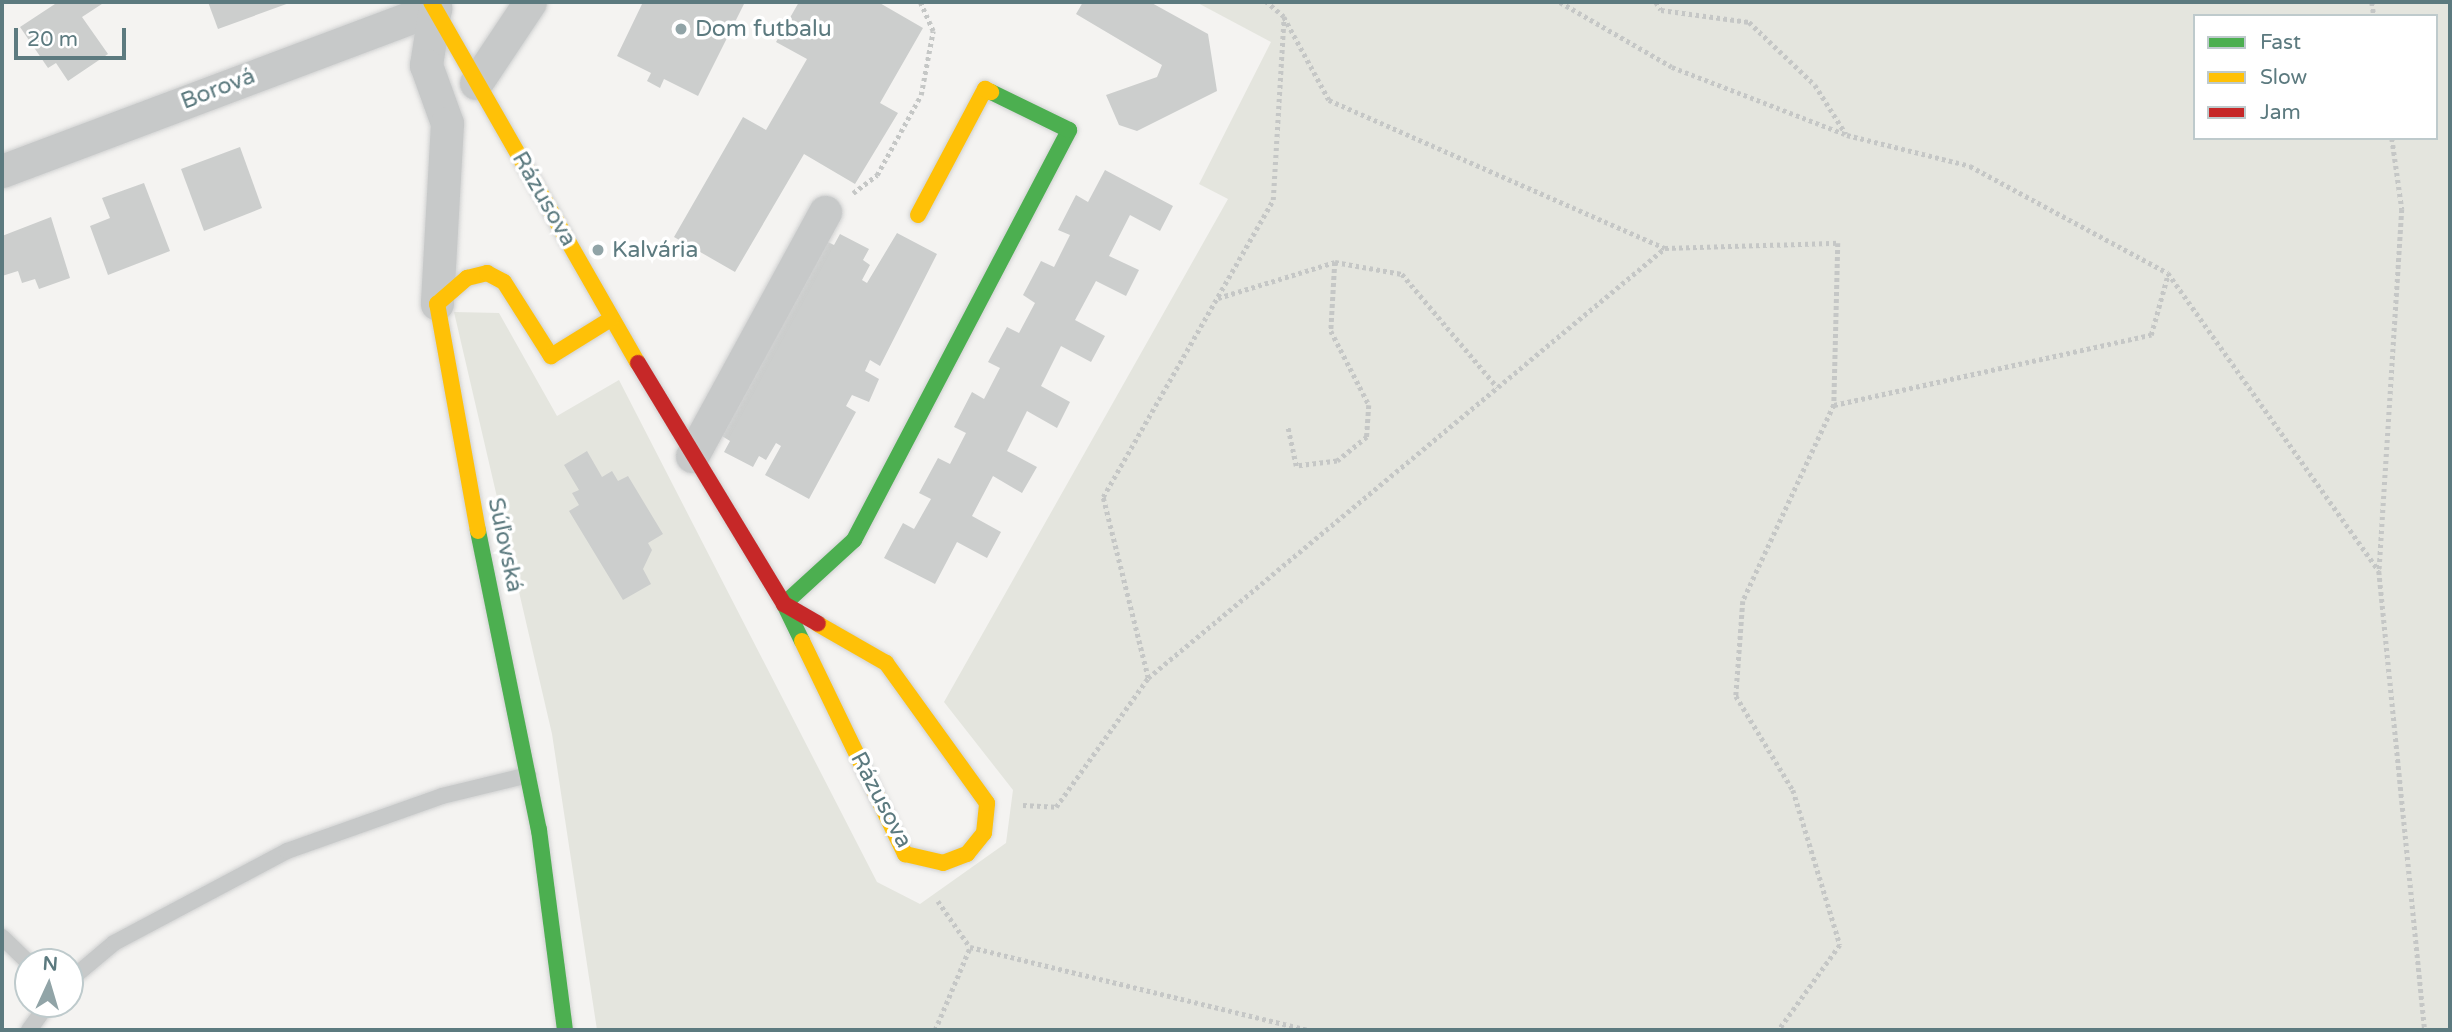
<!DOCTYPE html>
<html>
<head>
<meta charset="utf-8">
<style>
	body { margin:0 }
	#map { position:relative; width:2452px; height:1032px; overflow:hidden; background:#f4f3f1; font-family:"Varela Round",sans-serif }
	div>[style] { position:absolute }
	.green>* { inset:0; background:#e4e5de }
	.building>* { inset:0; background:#cccecd }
	.path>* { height:4.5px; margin-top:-2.25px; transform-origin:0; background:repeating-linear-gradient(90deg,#c5c7c6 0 3.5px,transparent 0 7px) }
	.roads { filter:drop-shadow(0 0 2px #d0d1d1) drop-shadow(0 0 2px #d0d1d1) }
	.lane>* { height:16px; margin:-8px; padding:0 8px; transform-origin:8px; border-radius:8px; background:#c7c9c9 }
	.street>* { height:33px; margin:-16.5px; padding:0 16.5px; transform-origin:16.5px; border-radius:16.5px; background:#c7c9c9 }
	.fast>* { height:16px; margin:-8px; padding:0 8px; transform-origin:8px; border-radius:8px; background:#4caf50 }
	.slow>* { height:16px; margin:-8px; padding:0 8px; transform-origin:8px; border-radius:8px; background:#ffc107 }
	.jam>* { height:16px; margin:-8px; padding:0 8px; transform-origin:8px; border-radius:8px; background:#c62828 }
	.dots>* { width:19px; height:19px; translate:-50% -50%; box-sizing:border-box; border:4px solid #fff; border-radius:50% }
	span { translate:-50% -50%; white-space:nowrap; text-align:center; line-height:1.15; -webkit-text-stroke:7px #fff; paint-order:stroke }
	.poi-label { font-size:23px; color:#5c7a7f }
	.left { translate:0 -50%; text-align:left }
	.street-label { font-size:23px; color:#5c7a7f }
	.frame { position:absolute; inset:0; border:4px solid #5c7a7f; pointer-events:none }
	.legend { position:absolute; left:2193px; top:14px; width:245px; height:126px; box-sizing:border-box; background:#fff; border:2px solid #becacc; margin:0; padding:9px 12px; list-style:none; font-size:21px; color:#5c7a7f }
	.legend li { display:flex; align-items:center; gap:14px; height:35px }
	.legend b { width:35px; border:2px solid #becacc }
	.north { position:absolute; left:14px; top:948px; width:70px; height:70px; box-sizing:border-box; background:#fff; border:2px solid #becacc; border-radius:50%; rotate:4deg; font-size:19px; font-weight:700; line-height:28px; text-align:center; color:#5c7a7f }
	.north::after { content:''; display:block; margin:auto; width:24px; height:32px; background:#91a4a7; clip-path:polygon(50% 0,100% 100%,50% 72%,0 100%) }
	.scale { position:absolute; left:14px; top:28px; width:112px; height:32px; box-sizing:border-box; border:4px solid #5c7a7f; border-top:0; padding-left:9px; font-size:21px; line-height:24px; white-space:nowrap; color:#5c7a7f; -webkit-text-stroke:5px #fff; paint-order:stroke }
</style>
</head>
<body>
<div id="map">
	<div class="green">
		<i style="clip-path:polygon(evenodd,1196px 2px,2450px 2px,2450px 1030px,597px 1030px,552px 734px,454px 312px,499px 313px,557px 416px,619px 380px,877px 882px,920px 904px,1006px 843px,1013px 790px,944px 702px,1228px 199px,1199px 184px,1271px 42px,1196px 2px,2195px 16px,2436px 16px,2436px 138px,2195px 138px,2195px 16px)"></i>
	</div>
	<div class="building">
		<i style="clip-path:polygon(58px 2px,105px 2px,82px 17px,108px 54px,68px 81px,56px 63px,48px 68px,20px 27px)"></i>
		<i style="clip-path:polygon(208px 2px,292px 2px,218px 29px)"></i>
		<i style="clip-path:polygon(643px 2px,745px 2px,698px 96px,664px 79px,660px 88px,647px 81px,651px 73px,617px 56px)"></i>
		<i style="clip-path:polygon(799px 2px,878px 2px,923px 28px,880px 103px,898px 113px,855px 184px,804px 154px,735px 272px,674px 237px,743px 117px,766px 130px,807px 59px,776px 42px)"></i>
		<i style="clip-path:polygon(1083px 2px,1150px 2px,1208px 34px,1217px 91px,1137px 131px,1119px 125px,1106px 95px,1157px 77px,1162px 65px,1076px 14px)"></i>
		<i style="clip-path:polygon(240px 147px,262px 208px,204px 231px,181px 169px)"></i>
		<i style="clip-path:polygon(1105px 170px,1173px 206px,1160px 231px,1130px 215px,1109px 256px,1139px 270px,1126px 296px,1096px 281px,1075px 320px,1105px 336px,1091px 362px,1061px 346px,1041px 386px,1070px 402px,1057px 428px,1027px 411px,1007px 451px,1037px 467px,1022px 493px,993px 476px,972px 516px,1001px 532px,987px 558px,957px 542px,935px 584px,884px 558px,903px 523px,914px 529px,931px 499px,919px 493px,938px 458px,950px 464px,966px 433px,954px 427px,972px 392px,984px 399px,1000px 368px,988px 362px,1007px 327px,1019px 333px,1035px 303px,1023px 295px,1041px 261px,1054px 267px,1070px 235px,1058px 230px,1076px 195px,1088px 202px)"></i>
		<i style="clip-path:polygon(144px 183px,170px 251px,108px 275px,90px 226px,110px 218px,102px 198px)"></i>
		<i style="clip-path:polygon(51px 217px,70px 278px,39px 289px,35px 279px,22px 283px,18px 271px,2px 276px,2px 236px)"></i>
		<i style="clip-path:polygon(897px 233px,937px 254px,880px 366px,870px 360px,865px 371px,879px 379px,869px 402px,852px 395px,846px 406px,856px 412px,809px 499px,765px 475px,781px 446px,776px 443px,766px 460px,759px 456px,753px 467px,724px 452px,730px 441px,722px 436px,826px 241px,834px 245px,840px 234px,869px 249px,863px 260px,870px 265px,862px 280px,867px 283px)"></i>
		<i style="clip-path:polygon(587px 451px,602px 477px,612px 471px,618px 481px,628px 476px,663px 534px,648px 543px,652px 550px,643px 569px,651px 584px,623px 600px,569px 511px,579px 505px,572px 493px,579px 490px,564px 465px)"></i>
	</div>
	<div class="path">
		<i style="left:1560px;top:2px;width:129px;rotate:30.1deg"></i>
		<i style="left:1672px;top:67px;width:188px;rotate:21.2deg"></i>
		<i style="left:1847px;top:135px;width:127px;rotate:14.1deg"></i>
		<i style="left:1970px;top:166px;width:225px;rotate:28.4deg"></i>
		<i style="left:2168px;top:273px;width:365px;rotate:54.7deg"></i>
		<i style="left:1656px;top:2px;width:9px;rotate:58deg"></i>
		<i style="left:1661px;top:10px;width:89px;rotate:7.8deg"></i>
		<i style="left:1749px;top:22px;width:91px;rotate:43.7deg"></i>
		<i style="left:1815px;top:85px;width:58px;rotate:57.7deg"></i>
		<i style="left:2372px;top:2px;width:14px;rotate:82deg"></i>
		<i style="left:1284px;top:17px;width:94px;rotate:61.5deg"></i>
		<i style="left:1329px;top:100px;width:367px;rotate:23.8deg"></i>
		<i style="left:1665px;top:248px;width:173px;rotate:-1.7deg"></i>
		<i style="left:1838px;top:243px;width:162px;rotate:91.4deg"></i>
		<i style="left:1834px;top:405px;width:216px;rotate:114.9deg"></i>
		<i style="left:1743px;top:601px;width:95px;rotate:94.2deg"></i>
		<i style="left:1736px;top:696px;width:110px;rotate:58.8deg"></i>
		<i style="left:1793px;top:790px;width:162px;rotate:73.1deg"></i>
		<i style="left:1840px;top:945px;width:105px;rotate:125.7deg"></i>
		<i style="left:2392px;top:138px;width:72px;rotate:82deg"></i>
		<i style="left:2402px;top:209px;width:363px;rotate:93.6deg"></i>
		<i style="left:2379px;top:571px;width:461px;rotate:84.3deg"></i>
		<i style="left:853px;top:193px;width:30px;rotate:-37deg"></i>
		<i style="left:877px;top:175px;width:91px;rotate:-61.2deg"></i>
		<i style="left:921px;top:95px;width:65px;rotate:-79.4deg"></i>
		<i style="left:933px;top:31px;width:32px;rotate:-114deg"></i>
		<i style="left:1335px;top:262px;width:68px;rotate:10.2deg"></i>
		<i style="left:1402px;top:274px;width:148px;rotate:49.9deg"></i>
		<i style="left:1218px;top:298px;width:122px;rotate:-17.1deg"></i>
		<i style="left:1335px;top:262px;width:69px;rotate:93.3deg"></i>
		<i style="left:1331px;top:331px;width:83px;rotate:62.8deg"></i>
		<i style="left:1369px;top:405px;width:32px;rotate:94deg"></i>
		<i style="left:1367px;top:437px;width:38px;rotate:141deg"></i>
		<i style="left:1337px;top:461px;width:41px;rotate:173deg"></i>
		<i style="left:1296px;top:466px;width:39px;rotate:-102deg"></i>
		<i style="left:1834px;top:405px;width:325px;rotate:-12.5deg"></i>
		<i style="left:2151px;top:335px;width:63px;rotate:-74.4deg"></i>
		<i style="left:1148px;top:678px;width:672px;rotate:-39.75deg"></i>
		<i style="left:1023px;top:805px;width:33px;rotate:3deg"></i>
		<i style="left:1056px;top:807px;width:158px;rotate:-54.5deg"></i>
		<i style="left:1148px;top:678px;width:187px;rotate:-104deg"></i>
		<i style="left:1103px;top:497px;width:342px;rotate:-60.2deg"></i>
		<i style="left:1273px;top:200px;width:183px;rotate:-86.6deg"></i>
		<i style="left:1284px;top:17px;width:23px;rotate:-140deg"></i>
		<i style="left:938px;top:901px;width:56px;rotate:55.2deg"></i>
		<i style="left:970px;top:947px;width:348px;rotate:13.8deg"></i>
		<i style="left:935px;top:1030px;width:90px;rotate:-67.1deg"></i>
	</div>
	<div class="roads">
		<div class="lane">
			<i style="left:2px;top:937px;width:36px;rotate:44deg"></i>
			<i style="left:70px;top:980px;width:57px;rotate:-40.1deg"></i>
			<i style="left:114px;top:943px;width:196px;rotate:-28deg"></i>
			<i style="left:287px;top:851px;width:164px;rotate:-19.5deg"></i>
			<i style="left:442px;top:796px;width:89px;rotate:-13.6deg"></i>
			<i style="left:29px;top:1030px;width:32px;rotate:-54deg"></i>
		</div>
		<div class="street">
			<i style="left:476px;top:83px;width:97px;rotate:-56.3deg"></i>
			<i style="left:2px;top:171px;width:463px;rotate:-20.6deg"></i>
			<i style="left:435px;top:8px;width:58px;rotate:99deg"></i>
			<i style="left:426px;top:65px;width:62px;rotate:70.1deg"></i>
			<i style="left:447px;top:123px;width:181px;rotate:93.2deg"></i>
			<i style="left:692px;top:456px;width:278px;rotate:-61.4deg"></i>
		</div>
		<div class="fast">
			<i style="left:478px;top:531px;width:305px;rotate:78.5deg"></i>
			<i style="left:539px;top:830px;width:202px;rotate:82.6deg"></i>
			<i style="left:802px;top:641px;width:41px;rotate:-115.9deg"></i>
			<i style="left:784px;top:604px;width:95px;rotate:-42.4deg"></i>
			<i style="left:854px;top:540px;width:463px;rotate:-62.3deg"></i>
			<i style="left:1069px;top:130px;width:87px;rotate:-154deg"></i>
		</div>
		<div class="slow">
			<i style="left:431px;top:2px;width:416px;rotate:60.2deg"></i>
			<i style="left:918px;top:215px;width:143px;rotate:-62deg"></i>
			<i style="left:985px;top:89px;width:7px;rotate:27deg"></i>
			<i style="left:478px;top:531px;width:231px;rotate:-100.2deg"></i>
			<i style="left:437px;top:304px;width:40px;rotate:-41deg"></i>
			<i style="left:467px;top:278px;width:21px;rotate:-14deg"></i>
			<i style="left:487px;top:273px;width:19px;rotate:28deg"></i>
			<i style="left:504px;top:282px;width:88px;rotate:57.6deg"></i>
			<i style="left:551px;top:356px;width:70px;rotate:-31.7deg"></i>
			<i style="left:802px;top:641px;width:237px;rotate:64.2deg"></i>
			<i style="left:905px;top:854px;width:39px;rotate:13deg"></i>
			<i style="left:943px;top:863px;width:26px;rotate:-21deg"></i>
			<i style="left:967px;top:854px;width:27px;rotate:-51deg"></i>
			<i style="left:984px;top:833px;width:30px;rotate:-84deg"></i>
			<i style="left:987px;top:803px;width:173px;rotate:-125.8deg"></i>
			<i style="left:886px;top:663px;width:78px;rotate:-150.2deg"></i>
		</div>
		<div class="jam">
			<i style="left:638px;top:363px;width:282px;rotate:58.8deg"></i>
			<i style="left:784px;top:604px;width:39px;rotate:30deg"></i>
		</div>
	</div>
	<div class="dots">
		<i style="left:681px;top:29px;background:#91a4a7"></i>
		<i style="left:598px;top:250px;background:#91a4a7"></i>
	</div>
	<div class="poi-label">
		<span class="left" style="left:695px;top:29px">Dom futbalu</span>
		<span class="left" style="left:612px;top:250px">Kalvária</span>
	</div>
	<div class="street-label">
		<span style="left:218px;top:89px;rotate:-21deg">Borová</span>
		<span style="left:544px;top:199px;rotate:60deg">Rázusova</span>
		<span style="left:505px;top:545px;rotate:78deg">Súľovská</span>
		<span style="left:881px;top:800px;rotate:62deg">Rázusova</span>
	</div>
	<div class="frame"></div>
	<ul class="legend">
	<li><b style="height:9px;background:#4caf50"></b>Fast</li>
	<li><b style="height:9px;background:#ffc107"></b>Slow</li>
	<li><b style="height:9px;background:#c62828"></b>Jam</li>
	</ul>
	<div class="north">N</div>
	<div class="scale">20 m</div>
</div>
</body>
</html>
